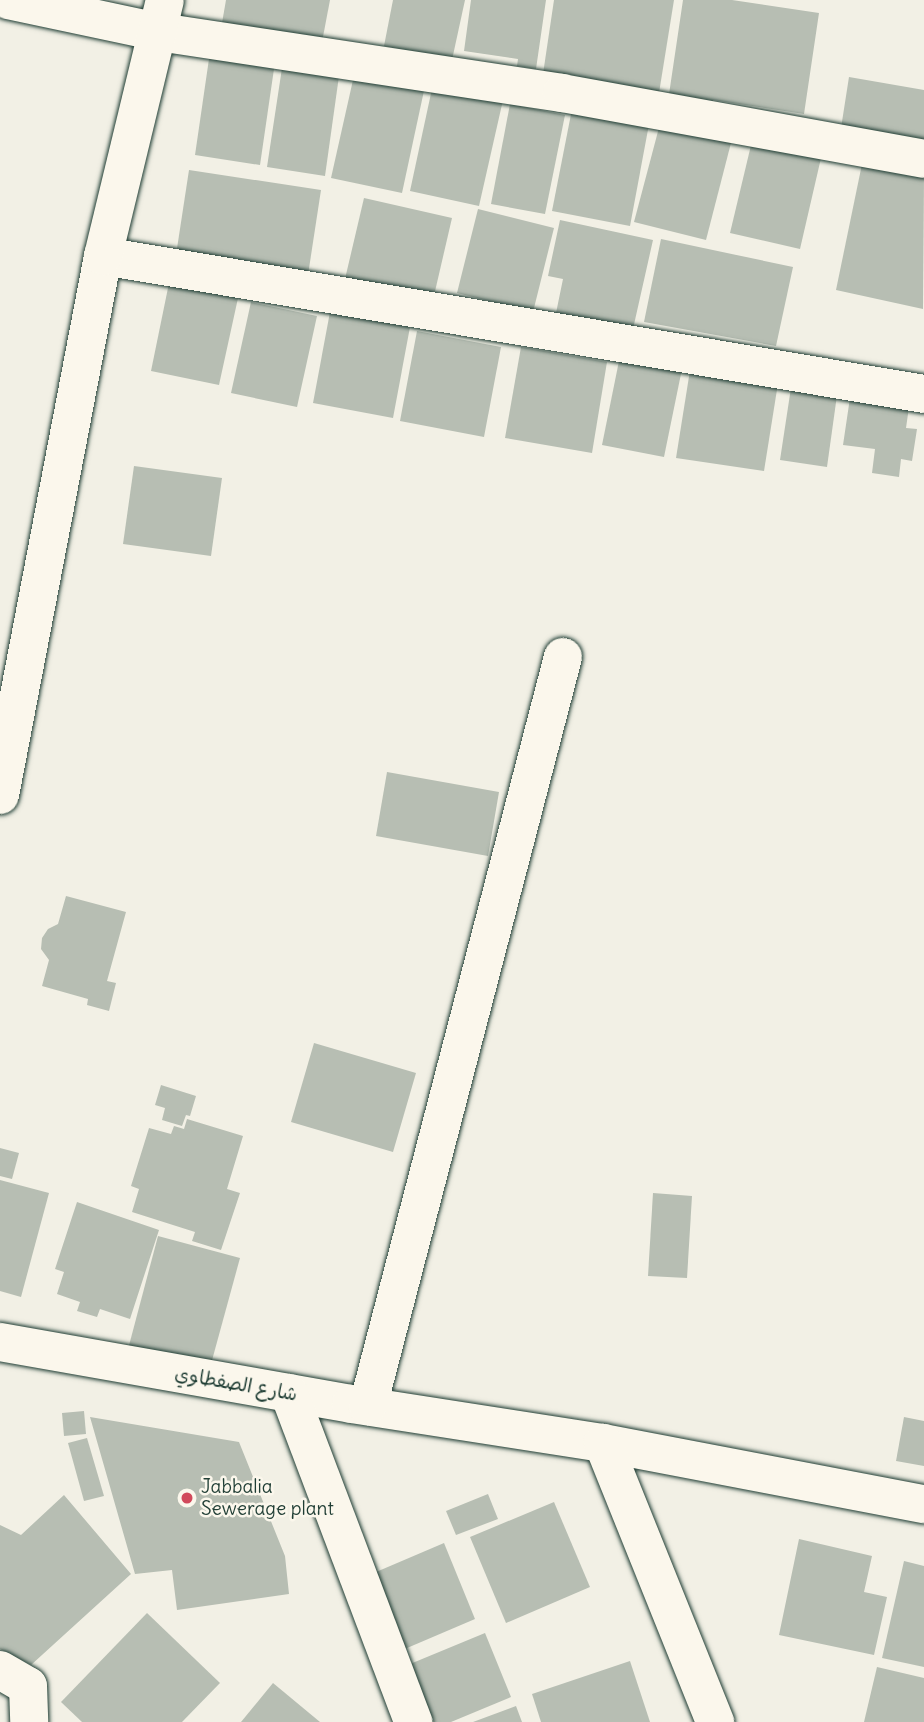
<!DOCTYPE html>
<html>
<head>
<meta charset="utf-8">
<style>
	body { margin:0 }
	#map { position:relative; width:924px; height:1722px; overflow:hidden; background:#f2f0e5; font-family:Delius,"Playpen Sans Arabic",sans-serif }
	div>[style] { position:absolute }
	.building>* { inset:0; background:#b7beb3 }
	.roads { filter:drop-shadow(0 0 2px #1f3d34) drop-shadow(0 0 2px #1f3d34) }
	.minor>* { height:38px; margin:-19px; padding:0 19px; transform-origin:19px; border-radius:19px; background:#fbf7ec }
	.dots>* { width:19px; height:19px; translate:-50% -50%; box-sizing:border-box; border:4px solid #fbf7ec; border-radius:50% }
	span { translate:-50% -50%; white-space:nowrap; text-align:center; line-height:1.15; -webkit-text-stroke:5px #fbf7ec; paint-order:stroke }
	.street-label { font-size:19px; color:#1f3d34 }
	.poi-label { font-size:19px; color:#1f3d34 }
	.left { translate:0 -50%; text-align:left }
</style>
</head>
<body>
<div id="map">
	<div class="building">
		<i style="clip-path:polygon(226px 0,330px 0,322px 42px,222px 23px)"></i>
		<i style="clip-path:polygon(393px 0,465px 0,452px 60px,384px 46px)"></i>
		<i style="clip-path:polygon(471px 0,546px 0,536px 69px,517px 66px,518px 59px,464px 51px)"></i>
		<i style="clip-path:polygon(554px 0,674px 0,659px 93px,543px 74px)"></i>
		<i style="clip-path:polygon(683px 0,732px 0,819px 13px,804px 114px,713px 100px,713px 107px,668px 101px)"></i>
		<i style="clip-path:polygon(210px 52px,275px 62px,260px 165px,195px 155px)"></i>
		<i style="clip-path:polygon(282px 68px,339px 76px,325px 176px,267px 167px)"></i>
		<i style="clip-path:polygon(355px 71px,425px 86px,402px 193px,331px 178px)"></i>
		<i style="clip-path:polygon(849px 77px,924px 90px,924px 142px,841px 128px)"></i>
		<i style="clip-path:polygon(433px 84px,503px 100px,479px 206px,410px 191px)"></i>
		<i style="clip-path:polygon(510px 104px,565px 115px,545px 214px,491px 204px)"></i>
		<i style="clip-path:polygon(573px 104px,650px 119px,630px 226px,552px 211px)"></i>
		<i style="clip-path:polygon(661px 120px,732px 139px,706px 240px,634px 222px)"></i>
		<i style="clip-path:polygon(752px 141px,821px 158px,800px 249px,730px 233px)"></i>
		<i style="clip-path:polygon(862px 164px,924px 177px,923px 309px,836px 290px)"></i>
		<i style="clip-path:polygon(189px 170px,321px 190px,308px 275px,176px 255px)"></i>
		<i style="clip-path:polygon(364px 198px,452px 218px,433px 300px,345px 279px)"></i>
		<i style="clip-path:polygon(478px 209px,554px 228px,533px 312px,457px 293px)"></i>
		<i style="clip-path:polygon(560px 220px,653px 240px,633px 329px,556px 313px,563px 279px,548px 276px)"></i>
		<i style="clip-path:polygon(661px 239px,793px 267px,776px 346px,644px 322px)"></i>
		<i style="clip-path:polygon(169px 283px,238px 298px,219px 385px,151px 371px)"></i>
		<i style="clip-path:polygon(251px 302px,317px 316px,297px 407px,231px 393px)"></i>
		<i style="clip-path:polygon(330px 312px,410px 327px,393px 418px,313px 403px)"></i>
		<i style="clip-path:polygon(417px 331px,501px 347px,484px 437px,400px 421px)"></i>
		<i style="clip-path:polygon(521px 347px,607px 362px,592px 453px,505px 438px)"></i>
		<i style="clip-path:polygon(621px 351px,683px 364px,664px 457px,602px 445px)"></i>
		<i style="clip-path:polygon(691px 364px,779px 377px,764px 471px,676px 458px)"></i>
		<i style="clip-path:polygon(792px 381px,838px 388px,827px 467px,780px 460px)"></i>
		<i style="clip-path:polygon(851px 391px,910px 400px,906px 428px,917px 429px,912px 461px,901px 459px,899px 477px,872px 473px,875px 449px,843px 445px)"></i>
		<i style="clip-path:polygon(134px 466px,222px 478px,211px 556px,123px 544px)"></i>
		<i style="clip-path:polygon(387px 772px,499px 792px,488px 856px,376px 836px)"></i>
		<i style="clip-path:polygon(66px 896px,126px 912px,107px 981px,116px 983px,109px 1011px,87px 1005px,88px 999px,42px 986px,49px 960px,41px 949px,42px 938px,48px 929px,58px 924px)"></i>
		<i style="clip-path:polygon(314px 1043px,416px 1073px,393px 1152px,291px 1122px)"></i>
		<i style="clip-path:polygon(161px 1085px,196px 1096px,190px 1116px,186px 1115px,182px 1126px,162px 1120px,165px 1108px,155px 1105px)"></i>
		<i style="clip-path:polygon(187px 1119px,243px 1136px,227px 1189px,240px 1193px,221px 1250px,192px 1241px,195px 1232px,132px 1212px,139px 1189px,131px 1186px,149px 1128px,171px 1134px,174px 1126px,184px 1129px)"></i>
		<i style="clip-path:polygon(0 1148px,19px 1153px,12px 1179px,0 1176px)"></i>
		<i style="clip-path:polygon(0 1180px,49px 1193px,21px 1297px,0 1291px)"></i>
		<i style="clip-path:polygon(653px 1193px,692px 1196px,687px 1278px,648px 1276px)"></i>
		<i style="clip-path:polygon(77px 1202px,159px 1230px,130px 1319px,100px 1309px,97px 1317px,77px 1311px,80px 1302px,57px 1294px,64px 1272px,55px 1269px)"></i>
		<i style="clip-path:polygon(158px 1236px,240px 1258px,208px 1375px,127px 1353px)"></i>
		<i style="clip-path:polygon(84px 1411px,86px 1434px,64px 1436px,62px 1413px)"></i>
		<i style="clip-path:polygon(90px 1417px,239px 1442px,285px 1556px,289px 1594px,177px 1610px,172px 1570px,135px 1574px)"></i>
		<i style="clip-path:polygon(904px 1417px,924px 1421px,924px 1466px,896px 1461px)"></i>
		<i style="clip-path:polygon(87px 1438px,104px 1496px,84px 1501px,68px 1443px)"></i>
		<i style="clip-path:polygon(488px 1494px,498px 1519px,456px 1535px,446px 1511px)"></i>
		<i style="clip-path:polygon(64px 1495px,131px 1574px,31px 1665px,0 1649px,0 1525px,21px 1535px)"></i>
		<i style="clip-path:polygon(554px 1502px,590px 1587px,506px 1623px,470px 1537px)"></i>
		<i style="clip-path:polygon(799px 1539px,872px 1556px,864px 1592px,887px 1597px,874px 1655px,779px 1635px)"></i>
		<i style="clip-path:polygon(444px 1543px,475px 1619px,400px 1651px,369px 1575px)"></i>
		<i style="clip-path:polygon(904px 1561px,924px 1566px,924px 1667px,882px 1658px)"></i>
		<i style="clip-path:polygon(147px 1613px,220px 1683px,182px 1722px,82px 1722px,61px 1702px)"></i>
		<i style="clip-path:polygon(485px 1633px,511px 1697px,451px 1722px,434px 1722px,410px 1664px)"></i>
		<i style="clip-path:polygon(630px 1661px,650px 1722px,541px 1722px,532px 1694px)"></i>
		<i style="clip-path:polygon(877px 1667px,924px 1678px,924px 1722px,864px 1722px)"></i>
		<i style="clip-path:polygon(273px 1683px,320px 1722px,241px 1722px)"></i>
		<i style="clip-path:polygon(516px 1706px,522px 1722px,473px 1722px)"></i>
	</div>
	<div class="roads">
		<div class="minor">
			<i style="left:8px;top:0;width:154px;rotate:12deg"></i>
			<i style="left:159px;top:32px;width:408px;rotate:8.6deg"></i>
			<i style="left:562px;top:93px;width:368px;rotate:10.3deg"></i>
			<i style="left:103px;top:256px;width:833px;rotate:9.54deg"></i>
			<i style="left:0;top:795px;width:549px;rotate:-79.18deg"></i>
			<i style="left:103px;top:256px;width:263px;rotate:-76.4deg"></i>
			<i style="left:0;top:1342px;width:356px;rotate:10deg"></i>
			<i style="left:351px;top:1404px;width:255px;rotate:8.8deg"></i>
			<i style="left:603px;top:1443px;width:327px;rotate:10.8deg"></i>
			<i style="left:289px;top:1393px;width:352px;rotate:69.3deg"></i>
			<i style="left:368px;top:1406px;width:774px;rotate:-75.41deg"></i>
			<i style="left:603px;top:1443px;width:301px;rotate:68.1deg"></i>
			<i style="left:0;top:1670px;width:32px;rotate:30deg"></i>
			<i style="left:28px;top:1686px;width:36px;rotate:88deg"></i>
		</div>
	</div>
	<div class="dots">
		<i style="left:187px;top:1498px;background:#d1495b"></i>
	</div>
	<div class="street-label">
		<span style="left:236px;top:1384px;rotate:10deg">شارع الصفطاوي</span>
	</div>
	<div class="poi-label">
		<span class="left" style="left:201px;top:1498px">Jabbalia<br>Sewerage plant</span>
	</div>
</div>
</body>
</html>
